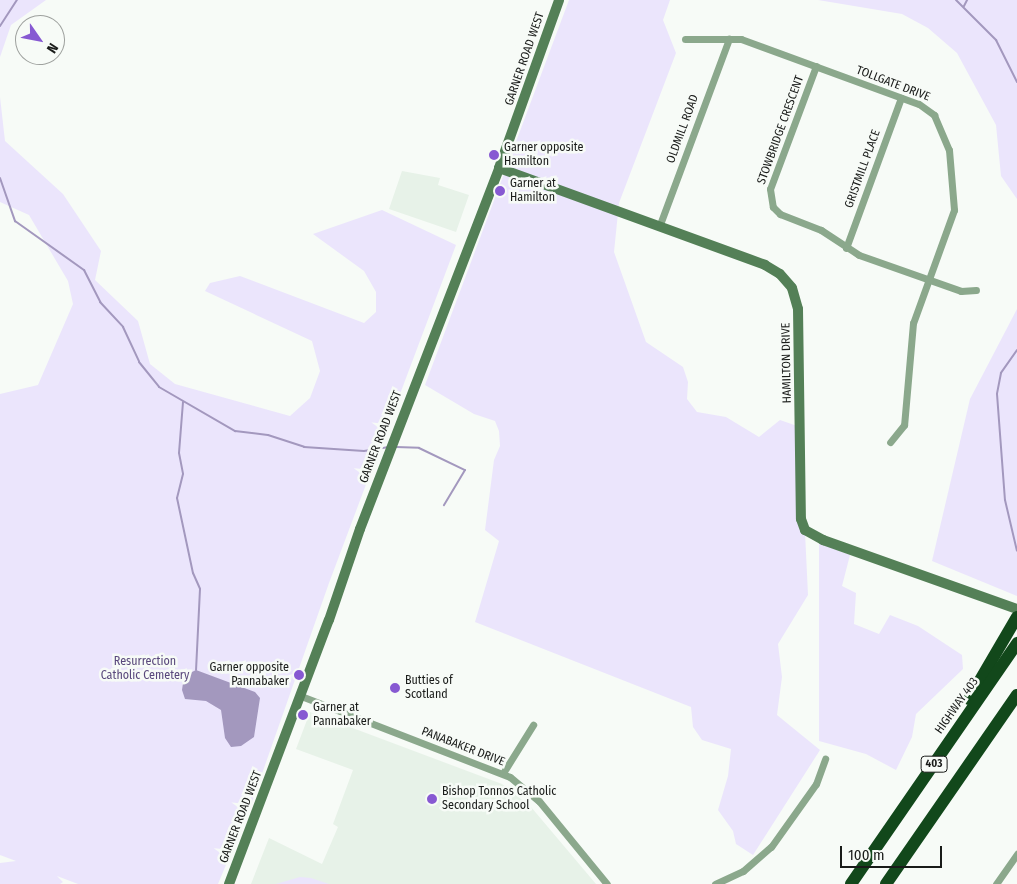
<!DOCTYPE html>
<html>
<head>
<meta charset="utf-8">
<style>
	body { margin:0 }
	#map { position:relative; width:1017px; height:884px; overflow:hidden; background:#f7fbf7; font-family:"Fira Sans Condensed",sans-serif }
	div>[style] { position:absolute }
	.built>* { inset:0; background:#e7f2e8 }
	.green>* { inset:0; background:#ebe5fc }
	.water>* { inset:0; background:#a398be }
	.stream>* { height:2px; margin:-1px; padding:0 1px; transform-origin:1px; border-radius:1px; background:#a398be }
	.street>* { height:7px; margin:-3.5px; padding:0 3.5px; transform-origin:3.5px; border-radius:3.5px; background:#8ba88c }
	.secondary>* { height:10px; margin:-5px; padding:0 5px; transform-origin:5px; border-radius:5px; background:#548057 }
	.highway>* { height:12px; margin:-6px; padding:0 6px; transform-origin:6px; border-radius:6px; background:#12481b }
	.dots>* { width:14px; height:14px; translate:-50% -50%; box-sizing:border-box; border:2px solid #f7fbf7; border-radius:50% }
	span { translate:-50% -50%; white-space:nowrap; text-align:center; line-height:1.15; -webkit-text-stroke:5px #f7fbf7; paint-order:stroke }
	.shield-label span { padding:1px 4px; background:#f7fbf7; border:1px solid; border-radius:4px; -webkit-text-stroke-width:0 }
	.shield-label { font-size:11px; color:#191b19; font-weight:700 }
	.street-label { font-size:12px; color:#191b19 }
	.poi-label { font-size:12px; color:#191b19 }
	.left { translate:0 -50%; text-align:left }
	.right { translate:-100% -50%; text-align:right }
	.park-label { font-size:12px; color:#59487c }
	.north { position:absolute; left:15px; top:15px; width:50px; height:50px; box-sizing:border-box; background:#f7fbf7; border:1px solid #9ea19e; border-radius:50%; rotate:123deg; font-size:14px; font-weight:700; line-height:20px; text-align:center; color:#191b19 }
	.north::after { content:''; display:block; margin:auto; width:18px; height:22px; background:#8759d2; clip-path:polygon(50% 0,100% 100%,50% 72%,0 100%) }
	.scale { position:absolute; left:840px; top:846px; width:102px; height:22px; box-sizing:border-box; border:2px solid #191b19; border-top:0; padding-left:6px; font-size:15px; line-height:18px; white-space:nowrap; color:#191b19; -webkit-text-stroke:4px #f7fbf7; paint-order:stroke }
</style>
</head>
<body>
<div id="map">
	<div class="built">
		<i style="clip-path:polygon(402px 171px,440px 178px,438px 185px,469px 195px,456px 232px,389px 209px)"></i>
		<i style="clip-path:polygon(310px 712px,502px 784px,531px 807px,596px 884px,251px 884px,269px 838px,322px 864px,338px 827px,333px 824px,353px 770px,296px 749px)"></i>
	</div>
	<div class="green">
		<i style="clip-path:polygon(0 0,46px 0,11px 25px,0 57px)"></i>
		<i style="clip-path:polygon(569px 0,670px 0,663px 20px,676px 53px,619px 203px,614px 252px,646px 342px,683px 367px,688px 382px,687px 399px,697px 412px,726px 417px,759px 437px,780px 420px,800px 427px,808px 595px,778px 644px,782px 677px,777px 715px,820px 750px,753px 855px,736px 844px,733px 831px,718px 810px,728px 776px,731px 749px,702px 740px,693px 727px,691px 707px,475px 622px,499px 541px,485px 530px,494px 460px,500px 446px,499px 431px,495px 421px,474px 414px,425px 385px)"></i>
		<i style="clip-path:polygon(818px 0,1017px 0,1017px 199px,1001px 176px,996px 125px,957px 53px,928px 28px,902px 14px)"></i>
		<i style="clip-path:polygon(0 97px,5px 141px,63px 194px,101px 251px,95px 280px,138px 321px,150px 364px,175px 384px,290px 416px,310px 398px,320px 371px,312px 341px,205px 291px,210px 283px,240px 276px,364px 323px,376px 312px,376px 292px,364px 271px,313px 234px,382px 210px,456px 245px,329px 583px,251px 805px,218px 884px,78px 884px,57px 876px,63px 882px,60px 884px,0 884px,0 863px,16px 861px,0 855px,0 394px,38px 385px,73px 304px,68px 281px,29px 215px,0 202px)"></i>
		<i style="clip-path:polygon(1017px 309px,1017px 596px,932px 561px,970px 399px)"></i>
		<i style="clip-path:polygon(819px 543px,850px 555px,842px 586px,856px 593px,854px 624px,879px 634px,890px 615px,918px 626px,962px 655px,963px 669px,916px 714px,912px 737px,896px 770px,866px 754px,819px 741px)"></i>
		<i style="clip-path:polygon(300px 877px,311px 878px,329px 884px,276px 884px)"></i>
	</div>
	<div class="water">
		<i style="clip-path:polygon(196px 670px,255px 692px,260px 698px,254px 737px,241px 746px,231px 747px,225px 738px,221px 710px,206px 701px,185px 699px,182px 690px,184px 676px)"></i>
	</div>
	<div class="stream">
		<i style="left:956px;top:0;width:57px;rotate:45deg"></i>
		<i style="left:996px;top:40px;width:47px;rotate:63.4deg"></i>
		<i style="left:964px;top:6px;width:7px;rotate:-63deg"></i>
		<i style="left:0;top:26px;width:31px;rotate:-57deg"></i>
		<i style="left:0;top:178px;width:46px;rotate:70.8deg"></i>
		<i style="left:15px;top:221px;width:85px;rotate:35.4deg"></i>
		<i style="left:84px;top:270px;width:36px;rotate:63deg"></i>
		<i style="left:100px;top:302px;width:34px;rotate:47deg"></i>
		<i style="left:123px;top:327px;width:38px;rotate:65deg"></i>
		<i style="left:139px;top:362px;width:32px;rotate:51deg"></i>
		<i style="left:159px;top:387px;width:88px;rotate:30.1deg"></i>
		<i style="left:235px;top:431px;width:33px;rotate:7deg"></i>
		<i style="left:268px;top:435px;width:38px;rotate:18deg"></i>
		<i style="left:304px;top:447px;width:60px;rotate:3.8deg"></i>
		<i style="left:364px;top:451px;width:25px;rotate:-9deg"></i>
		<i style="left:1017px;top:350px;width:28px;rotate:125deg"></i>
		<i style="left:1001px;top:373px;width:21px;rotate:101deg"></i>
		<i style="left:997px;top:394px;width:106px;rotate:85.7deg"></i>
		<i style="left:1005px;top:500px;width:52px;rotate:76.8deg"></i>
		<i style="left:183px;top:402px;width:51px;rotate:94.5deg"></i>
		<i style="left:179px;top:453px;width:21px;rotate:79deg"></i>
		<i style="left:183px;top:474px;width:25px;rotate:104deg"></i>
		<i style="left:177px;top:498px;width:77px;rotate:78deg"></i>
		<i style="left:193px;top:573px;width:17px;rotate:66deg"></i>
		<i style="left:200px;top:589px;width:81px;rotate:92.8deg"></i>
		<i style="left:396px;top:447px;width:23px;rotate:2deg"></i>
		<i style="left:419px;top:448px;width:51px;rotate:25.6deg"></i>
		<i style="left:465px;top:470px;width:41px;rotate:121deg"></i>
	</div>
	<div class="street">
		<i style="left:685px;top:39px;width:56px"></i>
		<i style="left:741px;top:39px;width:189px;rotate:20.1deg"></i>
		<i style="left:919px;top:104px;width:19px;rotate:36deg"></i>
		<i style="left:934px;top:115px;width:38px;rotate:67deg"></i>
		<i style="left:949px;top:150px;width:60px;rotate:85.2deg"></i>
		<i style="left:954px;top:210px;width:120px;rotate:109.9deg"></i>
		<i style="left:913px;top:323px;width:102px;rotate:95deg"></i>
		<i style="left:904px;top:425px;width:22px;rotate:129deg"></i>
		<i style="left:816px;top:66px;width:131px;rotate:110.5deg"></i>
		<i style="left:770px;top:189px;width:18px;rotate:81deg"></i>
		<i style="left:773px;top:207px;width:10px;rotate:45deg"></i>
		<i style="left:780px;top:214px;width:44px;rotate:21.3deg"></i>
		<i style="left:821px;top:230px;width:45px;rotate:33.3deg"></i>
		<i style="left:859px;top:255px;width:108px;rotate:19.4deg"></i>
		<i style="left:961px;top:291px;width:15px;rotate:-4deg"></i>
		<i style="left:659px;top:227px;width:201px;rotate:-69.6deg"></i>
		<i style="left:846px;top:248px;width:160px;rotate:-69.9deg"></i>
		<i style="left:301px;top:696px;width:224px;rotate:21.2deg"></i>
		<i style="left:510px;top:777px;width:38px;rotate:40deg"></i>
		<i style="left:539px;top:801px;width:107px;rotate:50.7deg"></i>
		<i style="left:503px;top:773px;width:57px;rotate:-58deg"></i>
		<i style="left:715px;top:884px;width:31px;rotate:-25deg"></i>
		<i style="left:743px;top:871px;width:37px;rotate:-41deg"></i>
		<i style="left:771px;top:847px;width:77px;rotate:-54.5deg"></i>
		<i style="left:816px;top:784px;width:27px;rotate:-70deg"></i>
		<i style="left:996px;top:884px;width:37px;rotate:-55deg"></i>
	</div>
	<div class="secondary">
		<i style="left:499px;top:168px;width:283px;rotate:20deg"></i>
		<i style="left:765px;top:265px;width:17px;rotate:31deg"></i>
		<i style="left:780px;top:274px;width:18px;rotate:49deg"></i>
		<i style="left:792px;top:288px;width:22px;rotate:74deg"></i>
		<i style="left:798px;top:309px;width:210px;rotate:89.2deg"></i>
		<i style="left:801px;top:519px;width:12px;rotate:70deg"></i>
		<i style="left:805px;top:530px;width:21px;rotate:29deg"></i>
		<i style="left:823px;top:540px;width:206px;rotate:19.6deg"></i>
		<i style="left:229px;top:884px;width:282px;rotate:-69.3deg"></i>
		<i style="left:329px;top:620px;width:96px;rotate:-71.2deg"></i>
		<i style="left:360px;top:529px;width:387px;rotate:-68.9deg"></i>
		<i style="left:499px;top:168px;width:178px;rotate:-70.3deg"></i>
	</div>
	<div class="highway">
		<i style="left:969px;top:699px;width:95px;rotate:-59.7deg"></i>
		<i style="left:851px;top:884px;width:293px;rotate:-55.4deg"></i>
		<i style="left:886px;top:884px;width:230px;rotate:-55.3deg"></i>
	</div>
	<div class="dots">
		<i style="left:494px;top:155px;background:#8759d2"></i>
		<i style="left:500px;top:191px;background:#8759d2"></i>
		<i style="left:299px;top:675px;background:#8759d2"></i>
		<i style="left:395px;top:688px;background:#8759d2"></i>
		<i style="left:303px;top:715px;background:#8759d2"></i>
		<i style="left:432px;top:799px;background:#8759d2"></i>
	</div>
	<div class="shield-label">
		<span style="left:934px;top:764px">403</span>
	</div>
	<div class="street-label">
		<span style="left:525px;top:59px;rotate:-71deg">GARNER ROAD WEST</span>
		<span style="left:893px;top:84px;rotate:21deg">TOLLGATE DRIVE</span>
		<span style="left:683px;top:129px;rotate:-70deg">OLDMILL ROAD</span>
		<span style="left:781px;top:130px;rotate:-70deg">STOWBRIDGE CRESCENT</span>
		<span style="left:863px;top:169px;rotate:-70deg">GRISTMILL PLACE</span>
		<span style="left:787px;top:363px;rotate:-91deg">HAMILTON DRIVE</span>
		<span style="left:381px;top:437px;rotate:-69deg">GARNER ROAD WEST</span>
		<span style="left:957px;top:706px;rotate:-55deg">HIGHWAY 403</span>
		<span style="left:463px;top:747px;rotate:21deg">PANABAKER DRIVE</span>
		<span style="left:241px;top:817px;rotate:-69deg">GARNER ROAD WEST</span>
	</div>
	<div class="poi-label">
		<span class="left" style="left:504px;top:155px">Garner opposite<br>Hamilton</span>
		<span class="left" style="left:510px;top:191px">Garner at<br>Hamilton</span>
		<span class="right" style="left:289px;top:675px">Garner opposite<br>Pannabaker</span>
		<span class="left" style="left:405px;top:688px">Butties of<br>Scotland</span>
		<span class="left" style="left:313px;top:715px">Garner at<br>Pannabaker</span>
		<span class="left" style="left:442px;top:799px">Bishop Tonnos Catholic<br>Secondary School</span>
	</div>
	<div class="park-label">
		<span style="left:145px;top:669px">Resurrection<br>Catholic Cemetery</span>
	</div>
	<div class="north">N</div>
	<div class="scale">100 m</div>
</div>
</body>
</html>
